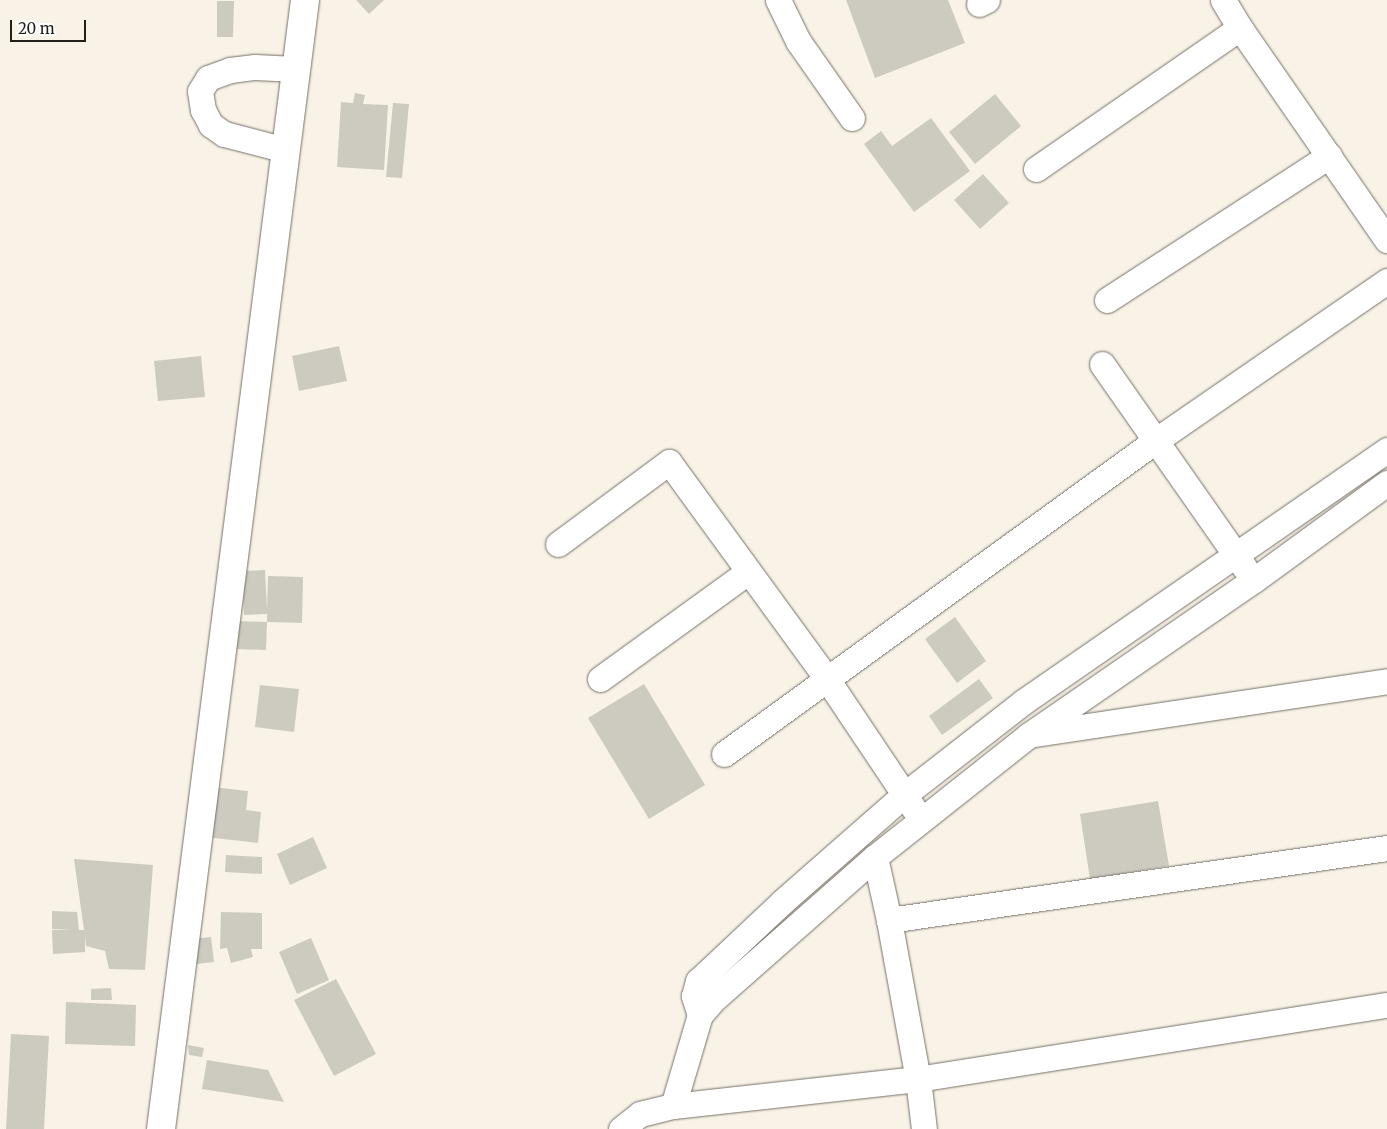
<!DOCTYPE html>
<html>
<head>
<meta charset="utf-8">
<style>
	body { margin:0 }
	#map { position:relative; width:1387px; height:1129px; overflow:hidden; background:#f8f2e7; font-family:Merriweather,serif }
	div>[style] { position:absolute }
	.building>* { inset:0; background:#cdcbc0 }
	.roads { filter:drop-shadow(0 0 1px #767067) drop-shadow(0 0 1px #767067) }
	.minor>* { height:25px; margin:-12.5px; padding:0 12.5px; transform-origin:12.5px; border-radius:12.5px; background:#fff }
	.major>* { height:28px; margin:-14px; padding:0 14px; transform-origin:14px; border-radius:14px; background:#fff }
	span { translate:-50% -50%; white-space:nowrap; text-align:center; line-height:1.15; -webkit-text-stroke:5px #fff; paint-order:stroke }
	.scale { position:absolute; left:10px; top:20px; width:76px; height:22px; box-sizing:border-box; border:2px solid #23201c; border-top:0; padding-left:6px; font-size:15px; line-height:18px; white-space:nowrap; color:#23201c; -webkit-text-stroke:4px #fff; paint-order:stroke }
</style>
</head>
<body>
<div id="map">
	<div class="building">
		<i style="clip-path:polygon(356px 0,384px 0,369px 14px)"></i>
		<i style="clip-path:polygon(846px 0,948px 0,965px 43px,875px 78px)"></i>
		<i style="clip-path:polygon(217px 1px,234px 1px,233px 37px,217px 37px)"></i>
		<i style="clip-path:polygon(355px 93px,365px 95px,363px 104px,388px 105px,384px 170px,337px 167px,341px 102px,353px 103px)"></i>
		<i style="clip-path:polygon(995px 94px,1021px 126px,975px 164px,949px 132px)"></i>
		<i style="clip-path:polygon(393px 103px,409px 104px,402px 178px,386px 177px)"></i>
		<i style="clip-path:polygon(931px 118px,970px 171px,914px 212px,864px 144px,881px 131px,892px 146px)"></i>
		<i style="clip-path:polygon(983px 174px,1009px 203px,980px 229px,954px 200px)"></i>
		<i style="clip-path:polygon(339px 346px,347px 381px,299px 391px,292px 356px)"></i>
		<i style="clip-path:polygon(201px 356px,205px 397px,158px 401px,154px 361px)"></i>
		<i style="clip-path:polygon(265px 570px,267px 609px,268px 576px,303px 577px,302px 623px,267px 622px,267px 614px,244px 615px,242px 571px)"></i>
		<i style="clip-path:polygon(955px 617px,986px 661px,957px 683px,925px 639px)"></i>
		<i style="clip-path:polygon(237px 621px,267px 622px,266px 650px,237px 649px)"></i>
		<i style="clip-path:polygon(979px 679px,993px 698px,942px 735px,929px 716px)"></i>
		<i style="clip-path:polygon(644px 684px,705px 785px,649px 819px,588px 718px)"></i>
		<i style="clip-path:polygon(260px 685px,299px 689px,294px 732px,255px 727px)"></i>
		<i style="clip-path:polygon(212px 787px,248px 791px,246px 810px,261px 812px,258px 843px,206px 837px)"></i>
		<i style="clip-path:polygon(1158px 801px,1169px 866px,1090px 879px,1080px 814px)"></i>
		<i style="clip-path:polygon(313px 837px,327px 868px,290px 885px,277px 854px)"></i>
		<i style="clip-path:polygon(226px 855px,262px 857px,262px 874px,225px 872px)"></i>
		<i style="clip-path:polygon(74px 859px,153px 865px,145px 970px,109px 969px,105px 951px,86px 946px,85px 936px,85px 952px,53px 954px,52px 930px,72px 929px,52px 929px,52px 911px,77px 912px,79px 930px,84px 930px)"></i>
		<i style="clip-path:polygon(221px 912px,262px 913px,262px 949px,251px 949px,253px 957px,231px 963px,227px 948px,220px 949px)"></i>
		<i style="clip-path:polygon(211px 937px,214px 962px,196px 964px,193px 939px)"></i>
		<i style="clip-path:polygon(311px 938px,329px 980px,297px 994px,279px 952px)"></i>
		<i style="clip-path:polygon(336px 979px,376px 1054px,334px 1076px,294px 1000px)"></i>
		<i style="clip-path:polygon(111px 988px,112px 1000px,91px 1000px,91px 989px)"></i>
		<i style="clip-path:polygon(66px 1002px,136px 1005px,135px 1046px,65px 1044px)"></i>
		<i style="clip-path:polygon(11px 1034px,49px 1036px,44px 1129px,6px 1129px)"></i>
		<i style="clip-path:polygon(188px 1045px,204px 1048px,202px 1057px,189px 1055px)"></i>
		<i style="clip-path:polygon(207px 1060px,268px 1070px,284px 1102px,202px 1089px)"></i>
	</div>
	<div class="roads">
		<div class="minor">
			<i style="left:778px;top:0;width:46px;rotate:64deg"></i>
			<i style="left:798px;top:41px;width:94px;rotate:55deg"></i>
			<i style="left:1223px;top:0;width:33px;rotate:59deg"></i>
			<i style="left:979px;top:4px;width:9px;rotate:-27deg"></i>
			<i style="left:286px;top:150px;width:64px;rotate:-165.5deg"></i>
			<i style="left:224px;top:134px;width:16px;rotate:-145deg"></i>
			<i style="left:211px;top:125px;width:17px;rotate:-118deg"></i>
			<i style="left:203px;top:110px;width:19px;rotate:-99deg"></i>
			<i style="left:200px;top:91px;width:15px;rotate:-58deg"></i>
			<i style="left:208px;top:78px;width:23px;rotate:-20deg"></i>
			<i style="left:230px;top:70px;width:25px;rotate:-7deg"></i>
			<i style="left:255px;top:67px;width:41px;rotate:2.8deg"></i>
			<i style="left:1036px;top:169px;width:248px;rotate:-34.7deg"></i>
			<i style="left:1240px;top:28px;width:258px;rotate:55.3deg"></i>
			<i style="left:1107px;top:300px;width:265px;rotate:-33deg"></i>
			<i style="left:1102px;top:364px;width:249px;rotate:55deg"></i>
			<i style="left:558px;top:544px;width:138px;rotate:-36.5deg"></i>
			<i style="left:669px;top:462px;width:268px;rotate:53.9deg"></i>
			<i style="left:827px;top:679px;width:156px;rotate:56.2deg"></i>
			<i style="left:600px;top:679px;width:183px;rotate:-35.9deg"></i>
			<i style="left:1034px;top:734px;width:357px;rotate:-8.5deg"></i>
			<i style="left:724px;top:754px;width:533px;rotate:-35.99deg"></i>
			<i style="left:1155px;top:441px;width:282px;rotate:-34.6deg"></i>
			<i style="left:875px;top:857px;width:65px;rotate:77.5deg"></i>
			<i style="left:889px;top:920px;width:503px;rotate:-8.23deg"></i>
			<i style="left:889px;top:920px;width:162px;rotate:79.7deg"></i>
			<i style="left:918px;top:1079px;width:475px;rotate:-9deg"></i>
			<i style="left:700px;top:1015px;width:20px;rotate:-108deg"></i>
			<i style="left:694px;top:996px;width:16px;rotate:-75deg"></i>
			<i style="left:698px;top:981px;width:115px;rotate:-43.2deg"></i>
			<i style="left:782px;top:902px;width:162px;rotate:-41.3deg"></i>
			<i style="left:904px;top:795px;width:151px;rotate:-38deg"></i>
			<i style="left:1023px;top:702px;width:443px;rotate:-34.7deg"></i>
			<i style="left:673px;top:1106px;width:95px;rotate:-73.5deg"></i>
			<i style="left:700px;top:1015px;width:23px;rotate:-49deg"></i>
			<i style="left:715px;top:998px;width:213px;rotate:-41.4deg"></i>
			<i style="left:875px;top:857px;width:196px;rotate:-38.4deg"></i>
			<i style="left:1029px;top:735px;width:273px;rotate:-34.6deg"></i>
			<i style="left:1254px;top:580px;width:165px;rotate:-36.1deg"></i>
			<i style="left:621px;top:1129px;width:24px;rotate:-38deg"></i>
			<i style="left:640px;top:1114px;width:34px;rotate:-14deg"></i>
			<i style="left:673px;top:1106px;width:246px;rotate:-6.3deg"></i>
			<i style="left:918px;top:1079px;width:50px;rotate:83.2deg"></i>
		</div>
		<div class="major">
			<i style="left:161px;top:1129px;width:1138px;rotate:-82.73deg"></i>
		</div>
	</div>
	<div class="scale">20 m</div>
</div>
</body>
</html>
